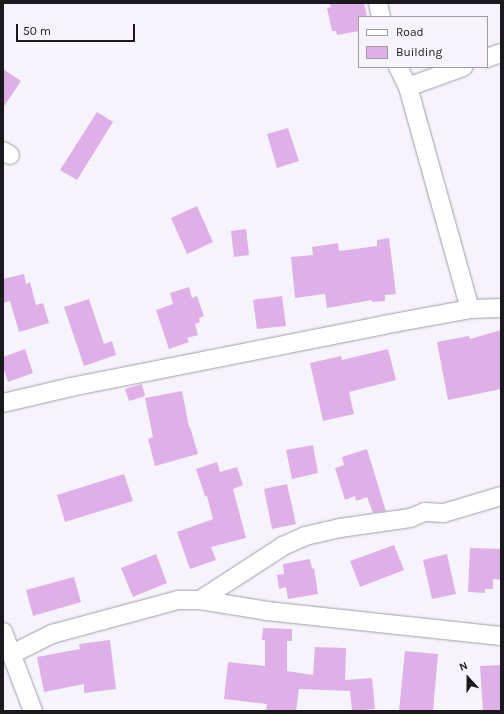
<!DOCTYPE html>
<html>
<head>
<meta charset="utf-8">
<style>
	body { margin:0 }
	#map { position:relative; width:504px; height:714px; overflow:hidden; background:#f7f3fd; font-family:Karla,sans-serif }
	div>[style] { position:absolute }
	.building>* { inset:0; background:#deb0e7 }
	.roads { filter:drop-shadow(0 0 1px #a19da7) drop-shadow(0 0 1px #a19da7) }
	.street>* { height:18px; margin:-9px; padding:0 9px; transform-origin:9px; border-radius:9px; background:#fff }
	span { translate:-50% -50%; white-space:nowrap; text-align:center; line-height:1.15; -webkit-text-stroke:4px #f7f3fd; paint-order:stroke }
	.frame { position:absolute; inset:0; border:4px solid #1b191d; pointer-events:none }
	.legend { position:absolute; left:358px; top:16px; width:130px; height:52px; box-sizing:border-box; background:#f7f3fd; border:1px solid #9f9ca3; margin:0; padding:5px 7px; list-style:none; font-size:12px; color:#1b191d }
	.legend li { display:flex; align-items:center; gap:8px; height:20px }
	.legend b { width:20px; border:1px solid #9f9ca3 }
	.north { position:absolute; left:448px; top:658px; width:40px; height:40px; -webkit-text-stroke:3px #f7f3fd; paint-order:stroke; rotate:339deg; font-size:11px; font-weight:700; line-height:16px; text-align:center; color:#1b191d }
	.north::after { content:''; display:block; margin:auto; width:14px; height:18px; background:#1b191d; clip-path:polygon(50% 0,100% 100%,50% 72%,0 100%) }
	.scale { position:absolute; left:16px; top:24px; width:119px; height:18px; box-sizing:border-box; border:2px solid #1b191d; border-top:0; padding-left:5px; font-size:12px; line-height:14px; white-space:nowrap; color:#1b191d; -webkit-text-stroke:3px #f7f3fd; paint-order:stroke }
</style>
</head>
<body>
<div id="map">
	<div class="building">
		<i style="clip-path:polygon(329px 3px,364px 3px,367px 17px,359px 17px,359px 31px,337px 35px,336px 31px,332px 31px,327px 8px,331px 7px)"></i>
		<i style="clip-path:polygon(3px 69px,21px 81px,3px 108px)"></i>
		<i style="clip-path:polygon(97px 112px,113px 122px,77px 180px,60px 170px)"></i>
		<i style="clip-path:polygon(288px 128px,299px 161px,277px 168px,267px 134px)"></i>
		<i style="clip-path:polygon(197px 206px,213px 242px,187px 254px,171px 218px)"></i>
		<i style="clip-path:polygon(246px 229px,249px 255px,234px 257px,231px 231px)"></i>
		<i style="clip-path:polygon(389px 238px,396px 294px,385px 295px,385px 301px,372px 302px,372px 300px,327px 308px,325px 294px,295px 298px,291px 257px,313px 255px,312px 247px,338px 243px,339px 251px,377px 246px,377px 240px)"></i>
		<i style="clip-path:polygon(24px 274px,26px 284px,30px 282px,36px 305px,43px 303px,49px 323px,19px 332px,10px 301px,3px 303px,3px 279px)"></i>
		<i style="clip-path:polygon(189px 287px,192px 298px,197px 296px,204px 316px,199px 318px,200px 322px,195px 324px,198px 335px,187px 338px,189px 342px,169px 349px,156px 310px,173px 304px,170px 293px)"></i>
		<i style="clip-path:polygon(282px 296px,286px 326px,257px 329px,253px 300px)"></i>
		<i style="clip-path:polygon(89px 299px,104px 344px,112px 341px,116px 355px,84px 366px,64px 307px)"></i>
		<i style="clip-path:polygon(501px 330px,501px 389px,448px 400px,437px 342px,469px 336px,470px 339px)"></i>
		<i style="clip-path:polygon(25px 349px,33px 373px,8px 382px,3px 367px,3px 357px)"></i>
		<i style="clip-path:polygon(388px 349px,396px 380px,349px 392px,354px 414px,323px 421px,310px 363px,341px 356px,342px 360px)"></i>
		<i style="clip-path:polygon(142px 384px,145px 396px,129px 401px,125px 389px)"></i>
		<i style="clip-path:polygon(182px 391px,189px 427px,190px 427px,198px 454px,155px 466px,148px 439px,153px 437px,145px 398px)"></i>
		<i style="clip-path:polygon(313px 445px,318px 473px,292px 479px,286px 450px)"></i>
		<i style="clip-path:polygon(367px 449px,384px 505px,386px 511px,373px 513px,367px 497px,356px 501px,355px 496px,345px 500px,335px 468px,344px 465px,342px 457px)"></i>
		<i style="clip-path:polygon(217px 462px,220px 472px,237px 467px,243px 485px,233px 489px,246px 538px,211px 547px,216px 560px,190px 569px,177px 532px,213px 519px,207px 496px,205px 496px,196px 469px)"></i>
		<i style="clip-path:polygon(124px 474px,133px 501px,65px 522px,57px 495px)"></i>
		<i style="clip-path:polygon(287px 484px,296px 524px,272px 529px,264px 489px)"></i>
		<i style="clip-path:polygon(394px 545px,404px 570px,360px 587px,350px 561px)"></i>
		<i style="clip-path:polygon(470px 548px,501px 549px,501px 580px,493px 579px,493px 589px,485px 589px,485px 593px,468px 592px)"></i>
		<i style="clip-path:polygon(156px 554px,167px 583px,133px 597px,121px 568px)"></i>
		<i style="clip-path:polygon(447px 554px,456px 594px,432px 599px,423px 560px)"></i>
		<i style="clip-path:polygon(310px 559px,312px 569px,314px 568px,318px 594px,288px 599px,286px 587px,279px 589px,277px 575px,284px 574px,283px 564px)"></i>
		<i style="clip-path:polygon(74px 577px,81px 602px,33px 616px,26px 590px)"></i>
		<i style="clip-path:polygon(263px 628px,292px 629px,292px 641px,287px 641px,287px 671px,313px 675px,315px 647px,346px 648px,345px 680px,372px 678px,375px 709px,352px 711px,350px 691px,299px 689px,296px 711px,266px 711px,267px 704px,224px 699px,228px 662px,265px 666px,265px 640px,262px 640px)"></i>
		<i style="clip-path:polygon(110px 640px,116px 689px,84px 693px,84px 684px,44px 692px,37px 657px,80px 649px,79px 644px)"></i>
		<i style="clip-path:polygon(405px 651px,438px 654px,433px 711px,399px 711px)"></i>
		<i style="clip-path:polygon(501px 665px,501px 711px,483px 711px,480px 666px)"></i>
	</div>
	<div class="roads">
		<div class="street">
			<i style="left:378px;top:3px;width:14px;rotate:78deg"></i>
			<i style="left:487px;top:58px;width:15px;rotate:-20deg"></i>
			<i style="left:398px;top:67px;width:22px;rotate:63deg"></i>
			<i style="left:408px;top:87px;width:230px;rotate:74.4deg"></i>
			<i style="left:408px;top:87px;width:59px;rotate:-20deg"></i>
			<i style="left:3px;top:151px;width:8px;rotate:30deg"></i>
			<i style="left:3px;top:403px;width:70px;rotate:-13.2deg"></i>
			<i style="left:71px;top:387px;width:318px;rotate:-11.2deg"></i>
			<i style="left:383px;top:325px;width:88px;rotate:-10.4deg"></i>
			<i style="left:470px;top:309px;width:31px;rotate:-2deg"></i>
			<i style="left:200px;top:600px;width:99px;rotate:-33deg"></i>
			<i style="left:283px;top:546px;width:24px;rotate:-24deg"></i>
			<i style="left:305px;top:536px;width:36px;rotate:-13deg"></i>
			<i style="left:340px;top:528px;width:71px;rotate:-8.1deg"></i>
			<i style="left:410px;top:518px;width:16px;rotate:-22deg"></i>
			<i style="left:425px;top:512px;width:19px;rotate:3deg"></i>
			<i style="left:444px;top:513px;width:59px;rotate:-16.6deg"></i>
			<i style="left:3px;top:632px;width:85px;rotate:69.2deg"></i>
			<i style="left:12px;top:654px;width:45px;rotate:-26.6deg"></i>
			<i style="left:52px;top:634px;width:131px;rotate:-15.1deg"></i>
			<i style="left:178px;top:600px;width:22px"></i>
			<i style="left:200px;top:600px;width:68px;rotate:9.3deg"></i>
			<i style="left:267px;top:611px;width:235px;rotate:6.1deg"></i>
		</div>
	</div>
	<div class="frame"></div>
	<ul class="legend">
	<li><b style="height:5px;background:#fff"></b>Road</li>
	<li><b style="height:11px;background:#deb0e7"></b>Building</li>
	</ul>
	<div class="north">N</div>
	<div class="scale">50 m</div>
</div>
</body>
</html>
